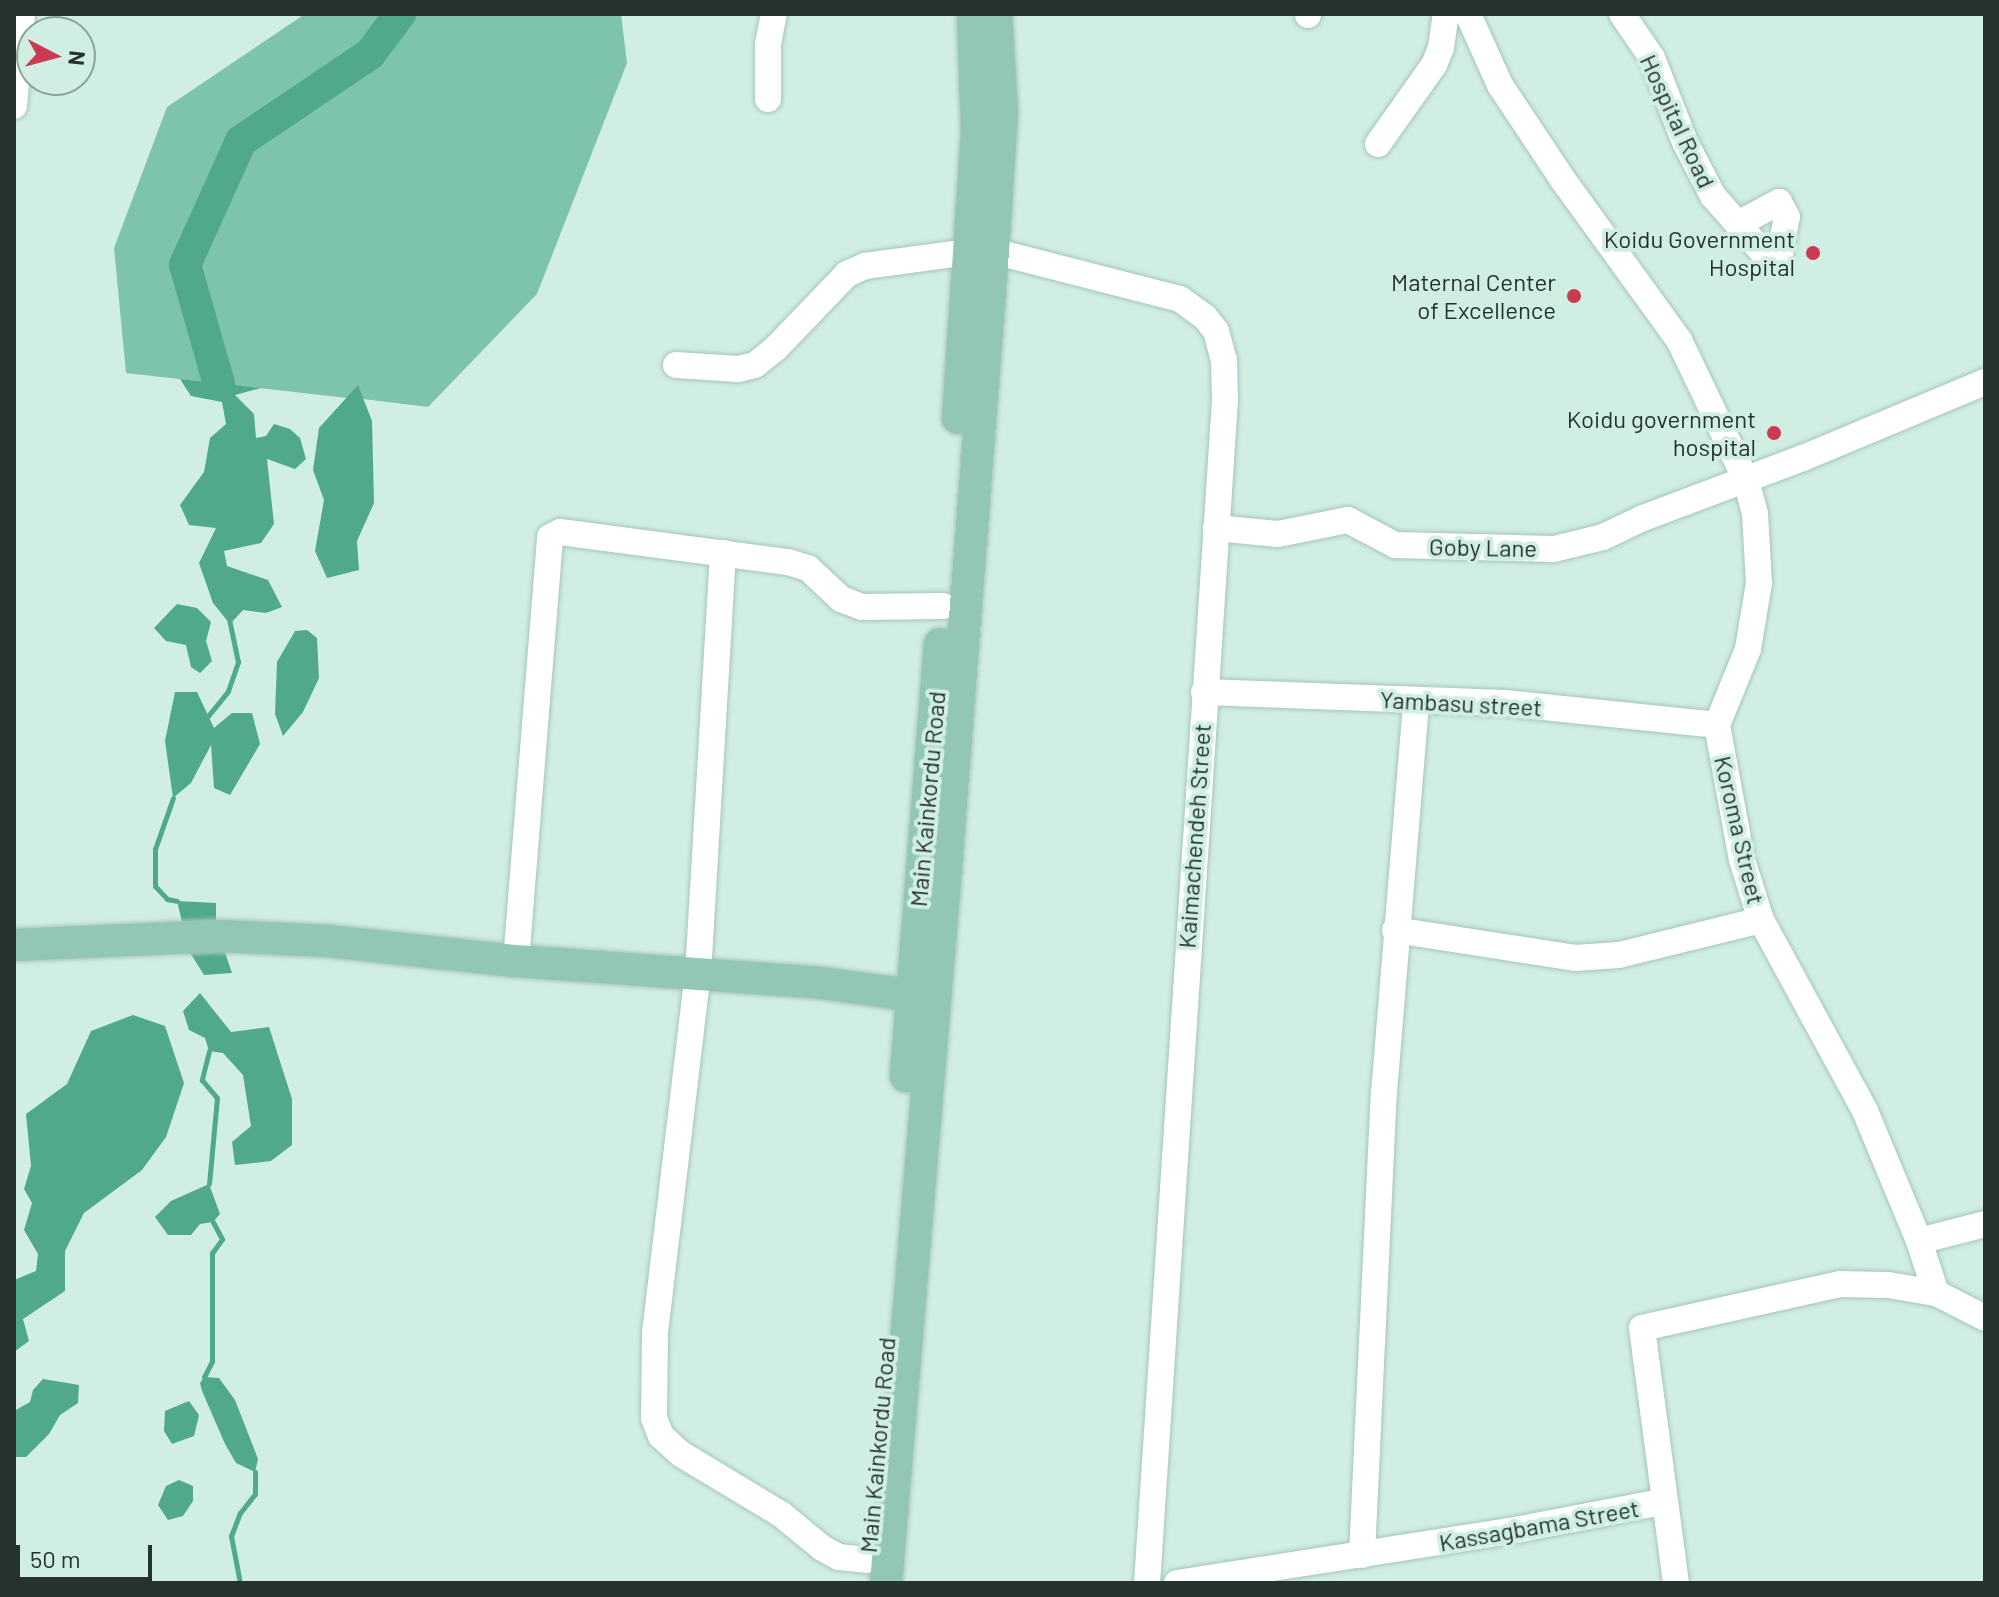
<!DOCTYPE html>
<html>
<head>
<meta charset="utf-8">
<style>
	body { margin:0 }
	#map { position:relative; width:1999px; height:1597px; overflow:hidden; background:#d0efe2; font-family:Barlow,sans-serif }
	div>[style] { position:absolute }
	.green>* { inset:0; background:#7ec4aa }
	.water>* { inset:0; background:#4fa98a }
	.stream>* { height:5px; margin:-2.5px; padding:0 2.5px; transform-origin:2.5px; border-radius:2.5px; background:#4fa98a }
	.river>* { height:32px; margin:-16px; padding:0 16px; transform-origin:16px; border-radius:16px; background:#4fa98a }
	.roads { filter:drop-shadow(0 0 2px #a7c5b9) drop-shadow(0 0 2px #a7c5b9) }
	.minor>* { height:26px; margin:-13px; padding:0 13px; transform-origin:13px; border-radius:13px; background:#fff }
	.major>* { height:32px; margin:-16px; padding:0 16px; transform-origin:16px; border-radius:16px; background:#92c7b5 }
	.dots>* { width:22px; height:22px; translate:-50% -50%; box-sizing:border-box; border:4px solid #d0efe2; border-radius:50% }
	span { translate:-50% -50%; white-space:nowrap; text-align:center; line-height:1.15; -webkit-text-stroke:8px #d0efe2; paint-order:stroke }
	.street-label { font-size:24px; color:#26322d }
	.poi-label { font-size:24px; color:#26322d }
	.right { translate:-100% -50%; text-align:right }
	.frame { position:absolute; inset:0; border:16px solid #26322d; pointer-events:none }
	.north { position:absolute; left:16px; top:16px; width:80px; height:80px; box-sizing:border-box; background:#d0efe2; border:2px solid #8ca39a; border-radius:50%; rotate:96deg; font-size:22px; font-weight:700; line-height:32px; text-align:center; color:#26322d }
	.north::after { content:''; display:block; margin:auto; width:28px; height:36px; background:#ca3a52; clip-path:polygon(50% 0,100% 100%,50% 72%,0 100%) }
	.scale { position:absolute; left:16px; top:1545px; width:136px; height:36px; box-sizing:border-box; border:4px solid #26322d; border-top:0; padding-left:10px; font-size:24px; line-height:28px; white-space:nowrap; color:#26322d; -webkit-text-stroke:6px #d0efe2; paint-order:stroke }
</style>
</head>
<body>
<div id="map">
	<div class="green">
		<i style="clip-path:polygon(305px 14px,621px 14px,627px 63px,537px 294px,428px 407px,363px 399px,358px 386px,347px 398px,126px 373px,114px 248px,167px 107px)"></i>
	</div>
	<div class="water">
		<i style="clip-path:polygon(180px 379px,261px 388px,235px 395px,254px 414px,256px 438px,266px 436px,274px 424px,290px 429px,300px 438px,306px 459px,295px 469px,267px 459px,274px 524px,261px 543px,224px 551px,227px 566px,268px 580px,282px 607px,266px 613px,243px 610px,230px 624px,213px 603px,199px 563px,216px 528px,189px 525px,180px 505px,204px 472px,210px 438px,226px 424px,222px 402px,191px 396px)"></i>
		<i style="clip-path:polygon(358px 385px,372px 421px,374px 503px,357px 541px,359px 570px,327px 578px,315px 551px,324px 500px,313px 470px,319px 428px)"></i>
		<i style="clip-path:polygon(177px 604px,197px 608px,211px 622px,206px 641px,212px 661px,200px 673px,191px 667px,186px 645px,166px 641px,154px 628px)"></i>
		<i style="clip-path:polygon(307px 630px,317px 638px,319px 678px,303px 712px,283px 736px,275px 714px,277px 662px,295px 631px)"></i>
		<i style="clip-path:polygon(175px 692px,197px 692px,214px 728px,232px 713px,252px 713px,260px 744px,230px 795px,214px 788px,211px 745px,191px 783px,173px 798px,165px 741px)"></i>
		<i style="clip-path:polygon(177px 901px,216px 903px,216px 926px,232px 973px,204px 975px,189px 951px)"></i>
		<i style="clip-path:polygon(200px 993px,231px 1032px,269px 1027px,292px 1099px,292px 1145px,271px 1161px,235px 1165px,232px 1142px,251px 1126px,243px 1075px,223px 1053px,209px 1051px,205px 1038px,189px 1030px,183px 1011px)"></i>
		<i style="clip-path:polygon(133px 1015px,165px 1026px,184px 1083px,166px 1137px,142px 1170px,84px 1213px,65px 1251px,65px 1291px,23px 1319px,29px 1341px,14px 1352px,14px 1280px,36px 1271px,38px 1254px,24px 1230px,32px 1203px,24px 1189px,31px 1166px,26px 1114px,67px 1084px,91px 1031px)"></i>
		<i style="clip-path:polygon(209px 1184px,220px 1214px,213px 1222px,200px 1224px,191px 1235px,168px 1235px,155px 1217px,171px 1201px)"></i>
		<i style="clip-path:polygon(204px 1377px,219px 1378px,235px 1400px,258px 1459px,255px 1472px,236px 1463px,225px 1444px,202px 1391px,200px 1383px)"></i>
		<i style="clip-path:polygon(43px 1379px,79px 1385px,78px 1403px,60px 1415px,49px 1434px,26px 1457px,14px 1457px,14px 1411px,30px 1402px,33px 1390px)"></i>
		<i style="clip-path:polygon(189px 1401px,199px 1415px,194px 1436px,172px 1444px,164px 1431px,165px 1411px)"></i>
		<i style="clip-path:polygon(179px 1480px,193px 1486px,193px 1501px,183px 1516px,168px 1520px,158px 1505px,166px 1486px)"></i>
	</div>
	<div class="stream">
		<i style="left:208px;top:716px;width:32px;rotate:-51deg"></i>
		<i style="left:228px;top:691px;width:31px;rotate:-71deg"></i>
		<i style="left:238px;top:662px;width:44px;rotate:-101.8deg"></i>
		<i style="left:173px;top:798px;width:54px;rotate:109.4deg"></i>
		<i style="left:155px;top:849px;width:37px;rotate:90deg"></i>
		<i style="left:155px;top:886px;width:18px;rotate:47deg"></i>
		<i style="left:167px;top:899px;width:10px;rotate:11deg"></i>
		<i style="left:209px;top:1051px;width:30px;rotate:104deg"></i>
		<i style="left:202px;top:1080px;width:23px;rotate:50deg"></i>
		<i style="left:217px;top:1098px;width:86px;rotate:95.3deg"></i>
		<i style="left:204px;top:1377px;width:18px;rotate:-63deg"></i>
		<i style="left:212px;top:1361px;width:108px;rotate:-90deg"></i>
		<i style="left:212px;top:1253px;width:17px;rotate:-54deg"></i>
		<i style="left:222px;top:1239px;width:19px;rotate:-118deg"></i>
		<i style="left:240px;top:1583px;width:48px;rotate:-100.8deg"></i>
		<i style="left:231px;top:1536px;width:25px;rotate:-69deg"></i>
		<i style="left:240px;top:1513px;width:24px;rotate:-52deg"></i>
		<i style="left:255px;top:1494px;width:22px;rotate:-90deg"></i>
	</div>
	<div class="river">
		<i style="left:219px;top:384px;width:124px;rotate:-105.9deg"></i>
		<i style="left:185px;top:265px;width:136px;rotate:-65.7deg"></i>
		<i style="left:241px;top:141px;width:156px;rotate:-34deg"></i>
		<i style="left:370px;top:54px;width:50px;rotate:-53.1deg"></i>
	</div>
	<div class="roads">
		<div class="minor">
			<i style="left:1468px;top:14px;width:78px;rotate:65.7deg"></i>
			<i style="left:1500px;top:85px;width:114px;rotate:56.4deg"></i>
			<i style="left:1563px;top:180px;width:198px;rotate:54.1deg"></i>
			<i style="left:1679px;top:340px;width:155px;rotate:64.4deg"></i>
			<i style="left:1746px;top:480px;width:35px;rotate:75deg"></i>
			<i style="left:1755px;top:514px;width:69px;rotate:86.7deg"></i>
			<i style="left:1759px;top:583px;width:67px;rotate:99.5deg"></i>
			<i style="left:1748px;top:649px;width:82px;rotate:112.2deg"></i>
			<i style="left:1717px;top:725px;width:137px;rotate:79.5deg"></i>
			<i style="left:1742px;top:860px;width:63px;rotate:72.4deg"></i>
			<i style="left:1761px;top:920px;width:217px;rotate:61.4deg"></i>
			<i style="left:1865px;top:1111px;width:141px;rotate:67.4deg"></i>
			<i style="left:1919px;top:1241px;width:55px;rotate:71.9deg"></i>
			<i style="left:1622px;top:14px;width:53px;rotate:55.7deg"></i>
			<i style="left:1652px;top:58px;width:90px;rotate:68.6deg"></i>
			<i style="left:1685px;top:142px;width:61px;rotate:62.6deg"></i>
			<i style="left:1713px;top:196px;width:81px;rotate:48.5deg"></i>
			<i style="left:1767px;top:257px;width:8px;rotate:30deg"></i>
			<i style="left:1774px;top:261px;width:8px;rotate:-45deg"></i>
			<i style="left:1780px;top:255px;width:39px;rotate:-80deg"></i>
			<i style="left:1787px;top:217px;width:17px;rotate:-118deg"></i>
			<i style="left:1779px;top:202px;width:47px;rotate:151.8deg"></i>
			<i style="left:1308px;top:15px;width:1px;rotate:-90deg"></i>
			<i style="left:768px;top:99px;width:55px;rotate:-90deg"></i>
			<i style="left:768px;top:44px;width:31px;rotate:-79deg"></i>
			<i style="left:14px;top:106px;width:92px;rotate:-85deg"></i>
			<i style="left:1378px;top:144px;width:97px;rotate:-54.7deg"></i>
			<i style="left:1434px;top:65px;width:18px;rotate:-68deg"></i>
			<i style="left:1441px;top:48px;width:34px;rotate:-82deg"></i>
			<i style="left:676px;top:365px;width:62px;rotate:3.7deg"></i>
			<i style="left:738px;top:369px;width:17px;rotate:-13deg"></i>
			<i style="left:755px;top:365px;width:27px;rotate:-39deg"></i>
			<i style="left:776px;top:348px;width:103px;rotate:-46.2deg"></i>
			<i style="left:847px;top:274px;width:20px;rotate:-24deg"></i>
			<i style="left:865px;top:266px;width:105px;rotate:-7.7deg"></i>
			<i style="left:969px;top:252px;width:24px;rotate:-2deg"></i>
			<i style="left:993px;top:251px;width:193px;rotate:14.4deg"></i>
			<i style="left:1180px;top:299px;width:31px;rotate:36deg"></i>
			<i style="left:1205px;top:317px;width:18px;rotate:52deg"></i>
			<i style="left:1216px;top:331px;width:30px;rotate:75deg"></i>
			<i style="left:1224px;top:360px;width:40px;rotate:88.6deg"></i>
			<i style="left:1225px;top:400px;width:1186px;rotate:93.77deg"></i>
			<i style="left:1216px;top:528px;width:62px;rotate:5.5deg"></i>
			<i style="left:1278px;top:534px;width:71px;rotate:-11.3deg"></i>
			<i style="left:1348px;top:520px;width:53px;rotate:28deg"></i>
			<i style="left:1395px;top:545px;width:159px;rotate:1.4deg"></i>
			<i style="left:1554px;top:549px;width:50px;rotate:-13.8deg"></i>
			<i style="left:1603px;top:537px;width:44px;rotate:-25.4deg"></i>
			<i style="left:1643px;top:518px;width:171px;rotate:-20.6deg"></i>
			<i style="left:1803px;top:458px;width:197px;rotate:-22.7deg"></i>
			<i style="left:723px;top:553px;width:420px;rotate:93.4deg"></i>
			<i style="left:698px;top:972px;width:365px;rotate:96.8deg"></i>
			<i style="left:655px;top:1334px;width:84px;rotate:90.7deg"></i>
			<i style="left:654px;top:1418px;width:19px;rotate:69deg"></i>
			<i style="left:661px;top:1436px;width:27px;rotate:42deg"></i>
			<i style="left:681px;top:1454px;width:118px;rotate:31.1deg"></i>
			<i style="left:782px;top:1515px;width:52px;rotate:39.5deg"></i>
			<i style="left:822px;top:1548px;width:19px;rotate:28deg"></i>
			<i style="left:839px;top:1557px;width:28px;rotate:6deg"></i>
			<i style="left:1204px;top:692px;width:301px;rotate:2.1deg"></i>
			<i style="left:1505px;top:703px;width:213px;rotate:5.9deg"></i>
			<i style="left:1395px;top:930px;width:182px;rotate:8.8deg"></i>
			<i style="left:1575px;top:958px;width:44px;rotate:-3.9deg"></i>
			<i style="left:1619px;top:955px;width:146px;rotate:-13.8deg"></i>
			<i style="left:516px;top:961px;width:425px;rotate:-85.4deg"></i>
			<i style="left:550px;top:537px;width:11px;rotate:-27deg"></i>
			<i style="left:560px;top:532px;width:230px;rotate:7.5deg"></i>
			<i style="left:788px;top:562px;width:21px;rotate:17deg"></i>
			<i style="left:808px;top:568px;width:45px;rotate:43.2deg"></i>
			<i style="left:841px;top:599px;width:22px;rotate:21deg"></i>
			<i style="left:862px;top:607px;width:81px;rotate:-0.7deg"></i>
			<i style="left:1919px;top:1241px;width:68px;rotate:-14.4deg"></i>
			<i style="left:1362px;top:1555px;width:463px;rotate:-87.3deg"></i>
			<i style="left:1384px;top:1093px;width:394px;rotate:-85.3deg"></i>
			<i style="left:1177px;top:1583px;width:347px;rotate:-8.9deg"></i>
			<i style="left:1520px;top:1529px;width:145px;rotate:-10.8deg"></i>
			<i style="left:1676px;top:1583px;width:257px;rotate:-97.6deg"></i>
			<i style="left:1642px;top:1328px;width:203px;rotate:-12.5deg"></i>
			<i style="left:1840px;top:1284px;width:48px;rotate:1.2deg"></i>
			<i style="left:1888px;top:1285px;width:49px;rotate:9.5deg"></i>
			<i style="left:1936px;top:1293px;width:55px;rotate:27deg"></i>
		</div>
		<div class="major">
			<i style="left:958px;top:418px;width:288px;rotate:-86.2deg"></i>
			<i style="left:977px;top:131px;width:117px;rotate:-92deg"></i>
			<i style="left:14px;top:945px;width:206px;rotate:-2.5deg"></i>
			<i style="left:220px;top:936px;width:108px;rotate:2.7deg"></i>
			<i style="left:328px;top:941px;width:189px;rotate:6.1deg"></i>
			<i style="left:516px;top:961px;width:306px;rotate:4.1deg"></i>
			<i style="left:821px;top:983px;width:112px;rotate:7.7deg"></i>
			<i style="left:906px;top:1076px;width:433px;rotate:-85.5deg"></i>
			<i style="left:886px;top:1583px;width:704px;rotate:-85.2deg"></i>
			<i style="left:945px;top:881px;width:632px;rotate:-85.64deg"></i>
			<i style="left:993px;top:251px;width:139px;rotate:-86.3deg"></i>
			<i style="left:1002px;top:112px;width:98px;rotate:-93.5deg"></i>
		</div>
	</div>
	<div class="dots">
		<i style="left:1813px;top:253px;background:#ca3a52"></i>
		<i style="left:1574px;top:296px;background:#ca3a52"></i>
		<i style="left:1774px;top:433px;background:#ca3a52"></i>
	</div>
	<div class="street-label">
		<span style="left:1678px;top:121px;rotate:65deg">Hospital Road</span>
		<span style="left:1483px;top:547px;rotate:1deg">Goby Lane</span>
		<span style="left:1461px;top:703px;rotate:3deg">Yambasu street</span>
		<span style="left:927px;top:799px;rotate:-85deg">Main Kainkordu Road</span>
		<span style="left:1740px;top:830px;rotate:77deg">Koroma Street</span>
		<span style="left:1194px;top:836px;rotate:-86deg">Kaimachendeh Street</span>
		<span style="left:877px;top:1445px;rotate:-85deg">Main Kainkordu Road</span>
		<span style="left:1539px;top:1525px;rotate:-10deg">Kassagbama Street</span>
	</div>
	<div class="poi-label">
		<span class="right" style="left:1795px;top:253px">Koidu Government<br>Hospital</span>
		<span class="right" style="left:1556px;top:296px">Maternal Center<br>of Excellence</span>
		<span class="right" style="left:1756px;top:433px">Koidu government<br>hospital</span>
	</div>
	<div class="frame"></div>
	<div class="north">N</div>
	<div class="scale">50 m</div>
</div>
</body>
</html>
